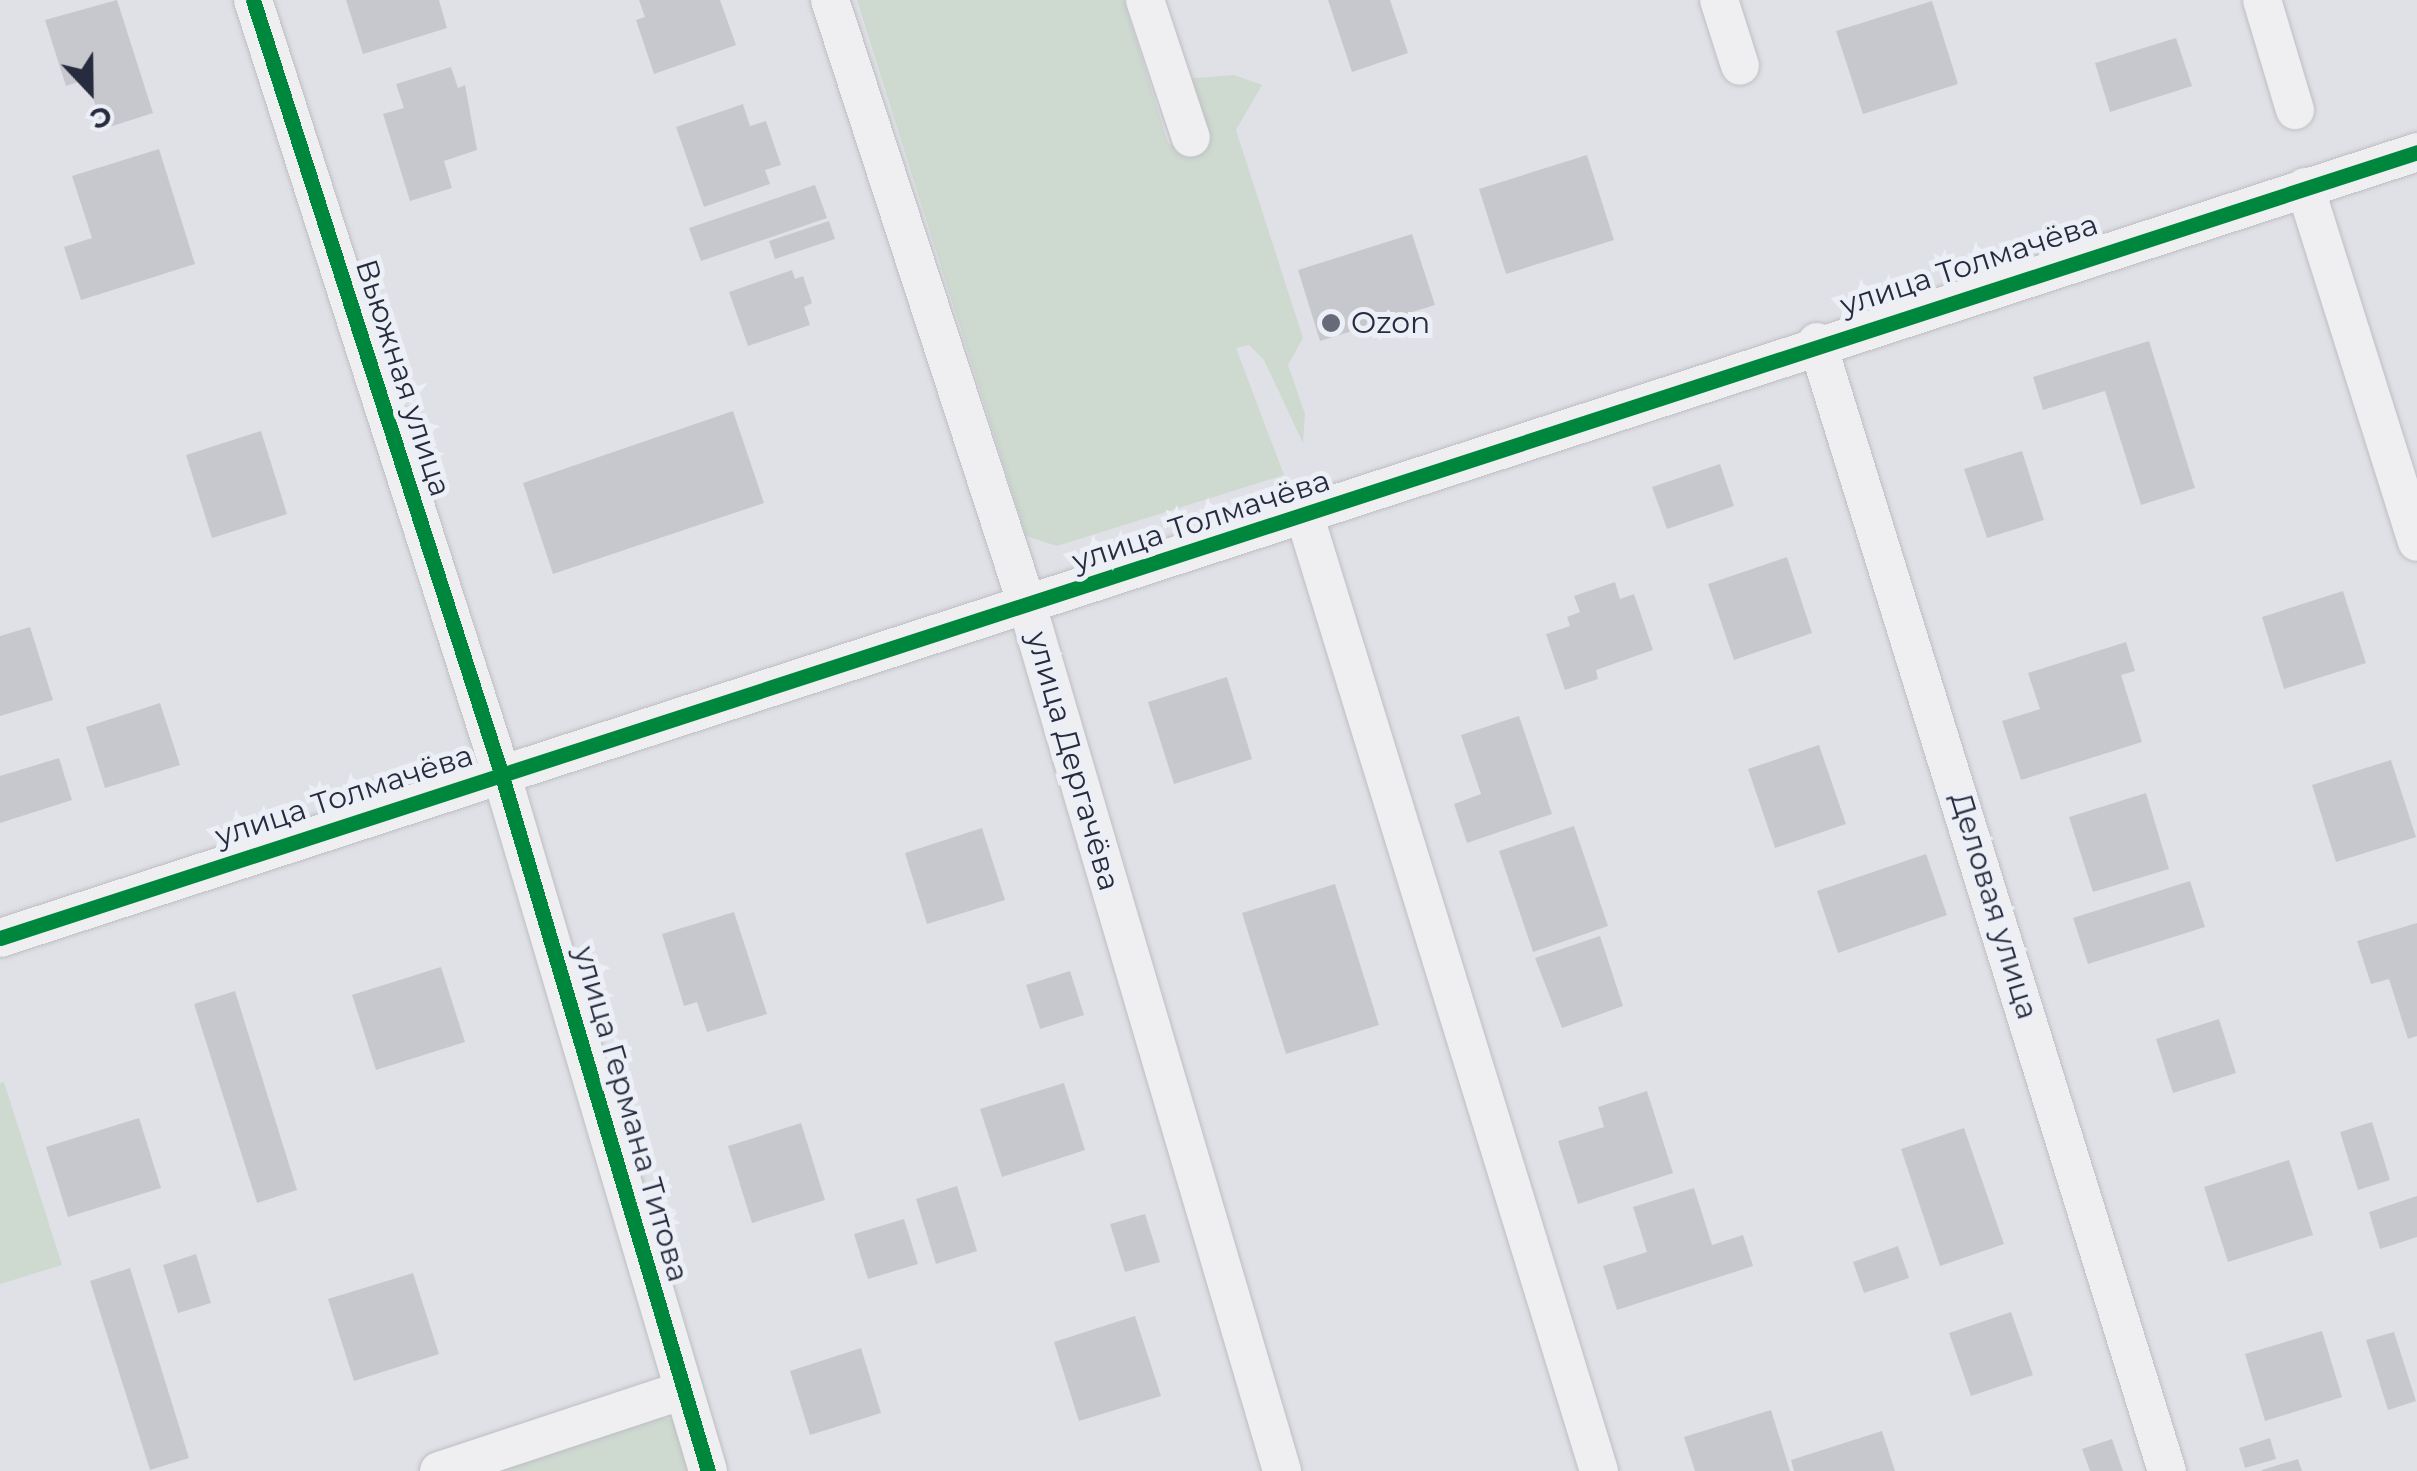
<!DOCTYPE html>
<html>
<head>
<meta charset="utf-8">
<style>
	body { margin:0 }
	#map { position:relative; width:2417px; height:1471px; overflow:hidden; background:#e0e1e6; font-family:Montserrat,sans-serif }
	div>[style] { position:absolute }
	.green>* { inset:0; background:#ced9d0 }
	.building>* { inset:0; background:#c7c8ce }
	.roads { filter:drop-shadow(0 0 2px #bdbec3) drop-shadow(0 0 2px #bdbec3) }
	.minor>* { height:38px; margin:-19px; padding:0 19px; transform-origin:19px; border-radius:19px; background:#efeff2 }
	.cycleway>* { height:15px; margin:-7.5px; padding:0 7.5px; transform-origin:7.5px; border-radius:7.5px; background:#00873e }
	.dots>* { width:28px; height:28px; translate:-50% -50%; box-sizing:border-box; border:5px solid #edeff6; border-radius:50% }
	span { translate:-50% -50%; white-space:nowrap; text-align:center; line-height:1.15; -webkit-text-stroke:10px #edeff6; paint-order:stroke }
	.street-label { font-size:30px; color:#262b3f }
	.poi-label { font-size:30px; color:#262b3f }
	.left { translate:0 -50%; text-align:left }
	.north { position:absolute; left:40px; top:40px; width:100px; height:100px; -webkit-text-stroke:8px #edeff6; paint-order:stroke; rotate:158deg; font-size:28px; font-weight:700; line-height:40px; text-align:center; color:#262b3f }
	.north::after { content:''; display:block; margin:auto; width:35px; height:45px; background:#262b3f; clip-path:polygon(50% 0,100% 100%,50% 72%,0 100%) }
</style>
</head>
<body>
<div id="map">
	<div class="green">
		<i style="clip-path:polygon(857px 0,1124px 0,1168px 143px,1182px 149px,1183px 79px,1234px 75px,1262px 85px,1236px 130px,1303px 338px,1288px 365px,1305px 414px,1303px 443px,1264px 360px,1249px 345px,1236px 348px,1284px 475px,1057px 546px,1026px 536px)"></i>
		<i style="clip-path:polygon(4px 1082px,62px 1265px,0 1284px,0 1083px)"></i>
		<i style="clip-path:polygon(656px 1417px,677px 1420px,699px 1471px,485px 1471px)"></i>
	</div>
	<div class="building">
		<i style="clip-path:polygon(117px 0,153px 113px,103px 129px,87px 79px,66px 86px,45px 20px)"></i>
		<i style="clip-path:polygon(346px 0,439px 0,447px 28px,363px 54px)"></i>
		<i style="clip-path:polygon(639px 0,720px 0,736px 45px,654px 74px,636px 20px,645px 17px)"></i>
		<i style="clip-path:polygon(1328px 0,1390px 0,1408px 53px,1352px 72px)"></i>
		<i style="clip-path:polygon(1932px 1px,1958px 84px,1863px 114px,1836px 31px)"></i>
		<i style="clip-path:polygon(2176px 38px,2192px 86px,2110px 112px,2095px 63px)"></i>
		<i style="clip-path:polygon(451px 67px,458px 88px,465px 85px,477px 150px,444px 161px,452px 188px,410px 201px,383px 114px,404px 108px,396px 84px)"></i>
		<i style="clip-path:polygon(743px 104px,750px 126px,766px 121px,781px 165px,765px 170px,770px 184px,704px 207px,676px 127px)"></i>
		<i style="clip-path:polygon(159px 149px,195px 264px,81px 300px,64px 247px,92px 238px,72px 176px)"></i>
		<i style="clip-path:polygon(1587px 155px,1614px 240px,1506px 274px,1479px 189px)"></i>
		<i style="clip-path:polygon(815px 185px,827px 218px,701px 261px,689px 228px)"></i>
		<i style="clip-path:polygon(829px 221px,835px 239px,775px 259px,769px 241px)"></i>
		<i style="clip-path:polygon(1412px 234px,1435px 305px,1320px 341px,1298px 270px)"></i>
		<i style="clip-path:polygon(792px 270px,795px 279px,803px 276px,812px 303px,804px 307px,810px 325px,748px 346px,729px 292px)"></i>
		<i style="clip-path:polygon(2149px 341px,2195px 488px,2141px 505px,2105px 391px,2043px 410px,2033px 377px)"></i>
		<i style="clip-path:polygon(733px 411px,764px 503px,553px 574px,523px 483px)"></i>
		<i style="clip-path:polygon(261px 431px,287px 514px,212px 538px,186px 455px)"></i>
		<i style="clip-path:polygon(2022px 451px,2044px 520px,1987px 538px,1964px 469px)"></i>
		<i style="clip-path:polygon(1720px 464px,1734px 506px,1667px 529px,1652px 487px)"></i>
		<i style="clip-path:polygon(1787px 557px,1812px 633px,1734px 660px,1708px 584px)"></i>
		<i style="clip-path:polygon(1615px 582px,1620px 599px,1634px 594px,1653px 650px,1596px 670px,1598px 679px,1565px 690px,1546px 634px,1570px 626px,1567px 617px,1580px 612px,1574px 596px)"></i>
		<i style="clip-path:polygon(2343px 591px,2366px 663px,2284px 689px,2262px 617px)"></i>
		<i style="clip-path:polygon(30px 627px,53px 700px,0 716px,0 636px)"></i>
		<i style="clip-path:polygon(2126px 642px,2135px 671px,2121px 675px,2142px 742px,2021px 780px,2002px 721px,2040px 709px,2028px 673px)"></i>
		<i style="clip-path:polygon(1227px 677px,1252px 759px,1174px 784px,1148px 702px)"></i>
		<i style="clip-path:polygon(160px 703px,180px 765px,105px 788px,86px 727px)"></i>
		<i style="clip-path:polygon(1519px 716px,1552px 814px,1467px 843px,1454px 804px,1481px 794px,1461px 735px)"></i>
		<i style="clip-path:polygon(1819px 745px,1846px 824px,1775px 848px,1748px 769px)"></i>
		<i style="clip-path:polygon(59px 758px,72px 800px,0 823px,0 776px)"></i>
		<i style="clip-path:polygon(2391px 760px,2416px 837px,2336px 862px,2312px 785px)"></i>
		<i style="clip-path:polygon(2146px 793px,2169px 869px,2093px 892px,2069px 817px)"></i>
		<i style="clip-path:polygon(1574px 826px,1608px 926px,1533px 952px,1499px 851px)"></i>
		<i style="clip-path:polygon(982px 828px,1005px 900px,927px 924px,905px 853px)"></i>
		<i style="clip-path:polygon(1926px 854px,1947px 915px,1838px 953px,1817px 891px)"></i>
		<i style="clip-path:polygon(2190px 881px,2205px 927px,2088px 964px,2073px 918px)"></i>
		<i style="clip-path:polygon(1335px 884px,1379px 1025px,1286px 1054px,1242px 913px)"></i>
		<i style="clip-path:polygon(734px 912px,767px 1014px,707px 1032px,697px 1002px,684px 1006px,662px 934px)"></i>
		<i style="clip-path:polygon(2417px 923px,2417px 1036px,2408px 1039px,2389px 979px,2371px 984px,2357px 941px)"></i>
		<i style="clip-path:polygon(1600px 936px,1623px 1006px,1562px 1028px,1535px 958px)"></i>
		<i style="clip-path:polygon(441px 967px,465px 1042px,376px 1070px,352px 995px)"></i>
		<i style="clip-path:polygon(1070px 971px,1084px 1015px,1040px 1029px,1026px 985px)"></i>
		<i style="clip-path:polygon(235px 991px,297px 1190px,257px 1203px,194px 1004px)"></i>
		<i style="clip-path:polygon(2219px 1019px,2236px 1073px,2173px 1093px,2156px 1039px)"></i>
		<i style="clip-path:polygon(1064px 1083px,1085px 1150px,1002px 1177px,980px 1109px)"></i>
		<i style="clip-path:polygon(1647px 1091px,1673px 1173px,1578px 1204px,1558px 1141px,1604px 1127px,1598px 1107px)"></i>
		<i style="clip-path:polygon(139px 1118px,161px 1188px,68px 1217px,46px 1147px)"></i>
		<i style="clip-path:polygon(2372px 1122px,2390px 1180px,2358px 1190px,2340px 1132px)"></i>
		<i style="clip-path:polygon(801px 1123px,825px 1200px,752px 1223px,728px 1146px)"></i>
		<i style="clip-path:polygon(1964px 1128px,2004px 1244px,1940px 1266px,1901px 1149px)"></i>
		<i style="clip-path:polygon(2289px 1160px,2313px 1235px,2228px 1262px,2204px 1187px)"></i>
		<i style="clip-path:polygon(957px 1186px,977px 1251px,936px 1264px,916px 1199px)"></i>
		<i style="clip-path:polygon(1694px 1188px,1712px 1245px,1743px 1235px,1753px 1266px,1617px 1310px,1603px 1266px,1647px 1252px,1633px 1207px)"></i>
		<i style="clip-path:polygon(2417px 1196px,2417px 1237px,2380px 1249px,2369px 1212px)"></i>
		<i style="clip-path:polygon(1145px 1214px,1160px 1262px,1125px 1272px,1110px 1224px)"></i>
		<i style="clip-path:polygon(904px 1219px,918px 1264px,868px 1279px,854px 1234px)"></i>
		<i style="clip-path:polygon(1898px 1246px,1909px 1278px,1864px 1293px,1853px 1262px)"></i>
		<i style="clip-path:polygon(196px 1254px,211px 1303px,178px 1313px,163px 1265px)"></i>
		<i style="clip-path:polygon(130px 1268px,189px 1458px,150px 1470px,90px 1281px)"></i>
		<i style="clip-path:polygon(413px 1273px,439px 1354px,354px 1381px,328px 1299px)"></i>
		<i style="clip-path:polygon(2011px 1312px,2033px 1375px,1971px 1396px,1949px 1333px)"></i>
		<i style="clip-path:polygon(1135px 1316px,1161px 1396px,1079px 1421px,1054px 1342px)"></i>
		<i style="clip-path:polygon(2322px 1331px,2342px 1397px,2265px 1421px,2245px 1354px)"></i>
		<i style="clip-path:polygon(2394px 1332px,2416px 1401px,2388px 1410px,2366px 1340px)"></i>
		<i style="clip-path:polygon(861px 1348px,881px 1413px,810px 1435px,790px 1371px)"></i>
		<i style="clip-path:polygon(1771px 1410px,1790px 1471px,1695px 1471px,1684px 1437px)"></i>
		<i style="clip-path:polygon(1882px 1431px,1895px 1471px,1794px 1471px,1791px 1460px)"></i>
		<i style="clip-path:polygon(2270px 1438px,2276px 1459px,2245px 1468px,2239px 1448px)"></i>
		<i style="clip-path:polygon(2112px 1439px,2123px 1471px,2090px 1471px,2082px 1449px)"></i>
		<i style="clip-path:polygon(2298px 1459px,2302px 1471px,2262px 1471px,2262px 1470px)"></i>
	</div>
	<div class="roads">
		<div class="minor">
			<i style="left:253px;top:0;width:812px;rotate:72.21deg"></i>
			<i style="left:501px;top:773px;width:728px;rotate:73.48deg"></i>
			<i style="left:830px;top:0;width:636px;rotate:71.96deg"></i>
			<i style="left:1027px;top:605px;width:903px;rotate:73.59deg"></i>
			<i style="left:1145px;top:0;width:145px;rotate:71.6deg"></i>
			<i style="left:1719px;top:0;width:69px;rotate:72.3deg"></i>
			<i style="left:2262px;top:0;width:115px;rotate:73.3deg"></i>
			<i style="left:2305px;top:187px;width:372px;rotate:72.5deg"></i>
			<i style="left:1817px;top:342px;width:1182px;rotate:72.78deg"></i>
			<i style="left:1305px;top:517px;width:998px;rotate:72.87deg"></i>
			<i style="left:0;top:938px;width:2542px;rotate:-18.01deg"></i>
			<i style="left:439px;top:1471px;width:258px;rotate:-18.3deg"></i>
		</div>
	</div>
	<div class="cycleway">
		<i style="left:253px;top:0;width:812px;rotate:72.21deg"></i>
		<i style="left:501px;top:773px;width:728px;rotate:73.48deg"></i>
		<i style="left:0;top:938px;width:2542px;rotate:-18.01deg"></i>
	</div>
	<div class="dots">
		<i style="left:1331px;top:323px;background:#676b79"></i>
	</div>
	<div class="street-label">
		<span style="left:1969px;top:265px;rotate:-18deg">улица Толмачёва</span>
		<span style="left:403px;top:378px;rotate:72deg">Вьюжная улица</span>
		<span style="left:1201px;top:521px;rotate:-18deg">улица Толмачёва</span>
		<span style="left:1073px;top:761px;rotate:74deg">улица Дергачёва</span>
		<span style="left:344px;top:796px;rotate:-18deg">улица Толмачёва</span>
		<span style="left:1994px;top:906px;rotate:73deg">Деловая улица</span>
		<span style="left:631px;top:1114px;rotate:74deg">улица Германа Титова</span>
	</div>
	<div class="poi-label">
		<span class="left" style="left:1351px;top:323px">Ozon</span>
	</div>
	<div class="north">С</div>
</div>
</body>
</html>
